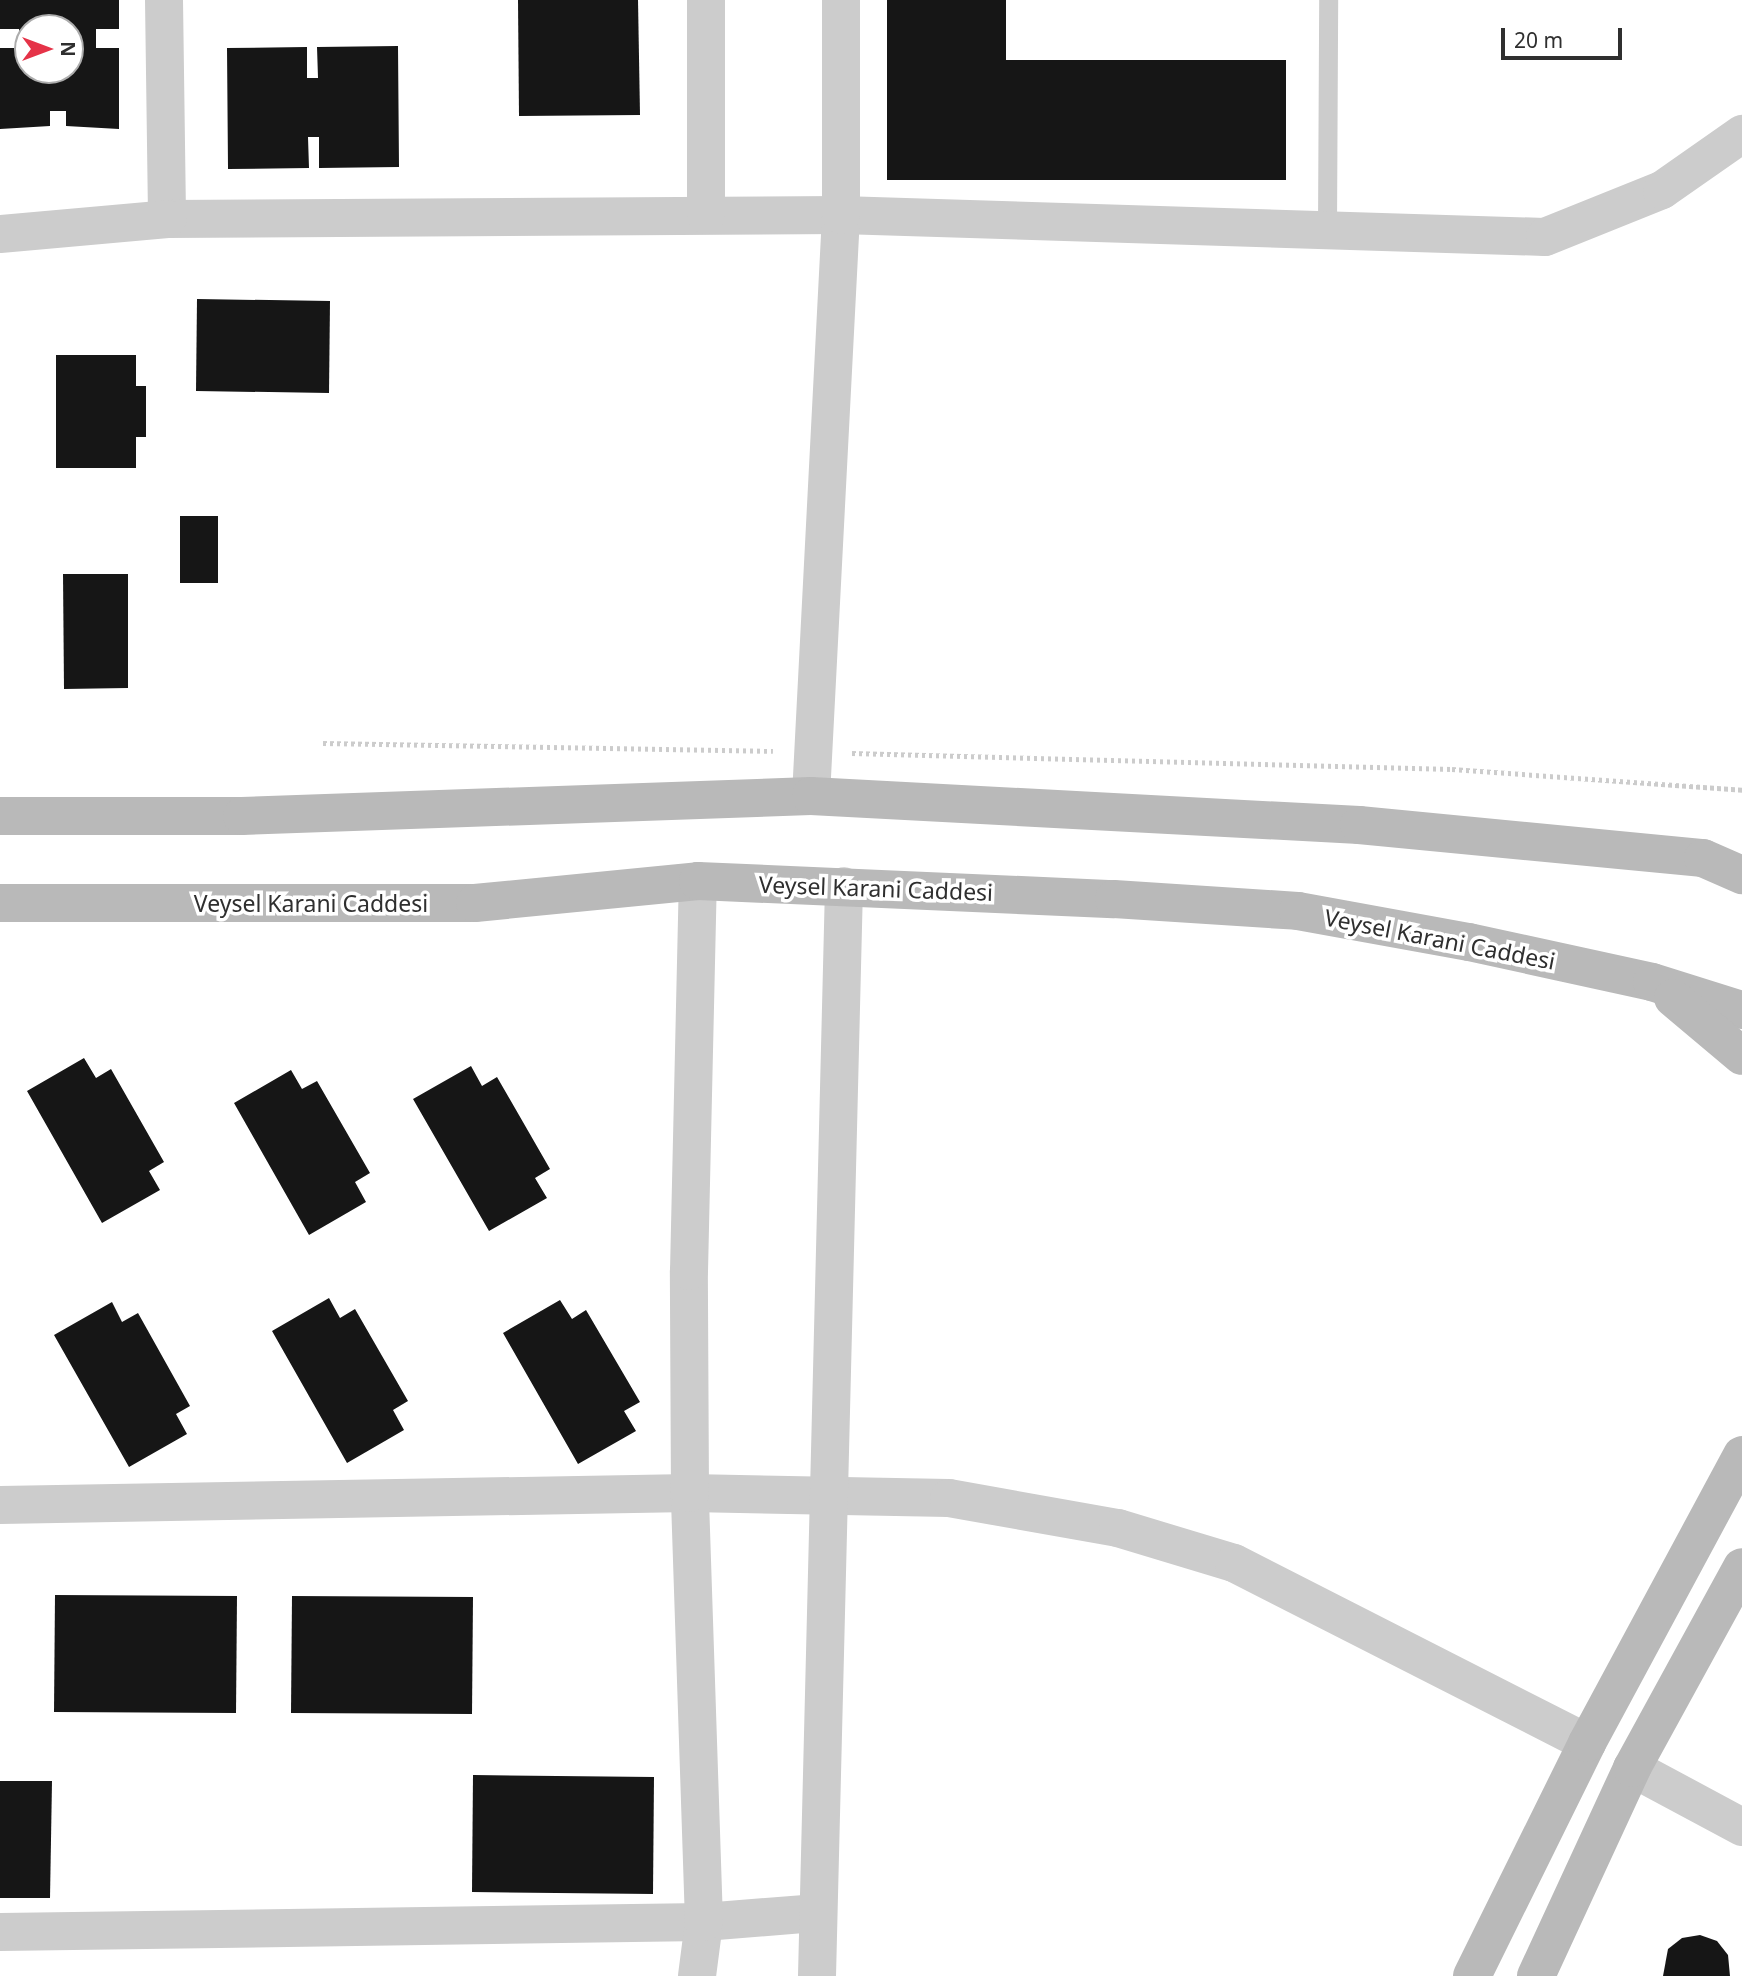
<!DOCTYPE html>
<html>
<head>
<meta charset="utf-8">
<style>
	body { margin:0 }
	#map { position:relative; width:1742px; height:1976px; overflow:hidden; background:#fff; font-family:"Noto Sans",sans-serif }
	div>[style] { position:absolute }
	.building>* { inset:0; background:#161616 }
	.path>* { height:4.5px; margin-top:-2.25px; transform-origin:0; background:repeating-linear-gradient(90deg,#ccc 0 3.5px,transparent 0 7px) }
	.service>* { height:19px; margin:-9.5px; padding:0 9.5px; transform-origin:9.5px; border-radius:9.5px; background:#ccc }
	.minor>* { height:38px; margin:-19px; padding:0 19px; transform-origin:19px; border-radius:19px; background:#ccc }
	.secondary>* { height:38px; margin:-19px; padding:0 19px; transform-origin:19px; border-radius:19px; background:#b9b9b9 }
	span { translate:-50% -50%; white-space:nowrap; text-align:center; line-height:1.15; -webkit-text-stroke:7px #fff; paint-order:stroke }
	.street-label { font-size:23px; color:#2f2f2f }
	.north { position:absolute; left:14px; top:14px; width:70px; height:70px; box-sizing:border-box; background:#fff; border:2px solid #acacac; border-radius:50%; rotate:90deg; font-size:19px; font-weight:700; line-height:28px; text-align:center; color:#2f2f2f }
	.north::after { content:''; display:block; margin:auto; width:24px; height:32px; background:#e53348; clip-path:polygon(50% 0,100% 100%,50% 72%,0 100%) }
	.scale { position:absolute; left:1501px; top:28px; width:121px; height:32px; box-sizing:border-box; border:4px solid #2f2f2f; border-top:0; padding-left:9px; font-size:21px; line-height:24px; white-space:nowrap; color:#2f2f2f; -webkit-text-stroke:5px #fff; paint-order:stroke }
</style>
</head>
<body>
<div id="map">
	<div class="building">
		<i style="clip-path:polygon(evenodd,0 0,119px 0,119px 29px,96px 29px,96px 48px,119px 48px,119px 129px,66px 126px,66px 111px,50px 111px,50px 126px,0 129px,0 48px,19px 48px,19px 29px,0 29px,0 0,28px 28px,70px 28px,70px 70px,28px 70px,28px 28px)"></i>
		<i style="clip-path:polygon(518px 0,638px 0,640px 115px,519px 116px)"></i>
		<i style="clip-path:polygon(887px 0,1006px 0,1006px 60px,1286px 60px,1286px 180px,887px 180px)"></i>
		<i style="clip-path:polygon(398px 46px,399px 167px,319px 168px,319px 137px,308px 137px,309px 168px,228px 169px,227px 48px,307px 47px,307px 78px,318px 78px,317px 47px)"></i>
		<i style="clip-path:polygon(197px 299px,330px 301px,329px 393px,196px 391px)"></i>
		<i style="clip-path:polygon(56px 355px,136px 355px,136px 386px,146px 386px,146px 437px,136px 437px,136px 468px,56px 468px)"></i>
		<i style="clip-path:polygon(180px 516px,218px 516px,218px 583px,180px 583px)"></i>
		<i style="clip-path:polygon(63px 574px,128px 574px,128px 688px,64px 689px)"></i>
		<i style="clip-path:polygon(84px 1058px,96px 1078px,111px 1069px,164px 1162px,149px 1171px,160px 1190px,102px 1223px,27px 1091px)"></i>
		<i style="clip-path:polygon(471px 1066px,482px 1086px,497px 1077px,550px 1169px,535px 1178px,547px 1198px,489px 1231px,413px 1099px)"></i>
		<i style="clip-path:polygon(291px 1070px,302px 1089px,317px 1081px,370px 1173px,355px 1182px,366px 1202px,309px 1235px,234px 1103px)"></i>
		<i style="clip-path:polygon(329px 1298px,340px 1318px,355px 1309px,408px 1401px,393px 1410px,404px 1430px,347px 1463px,272px 1331px)"></i>
		<i style="clip-path:polygon(560px 1300px,572px 1319px,586px 1310px,640px 1402px,624px 1411px,636px 1431px,578px 1464px,503px 1333px)"></i>
		<i style="clip-path:polygon(112px 1302px,122px 1322px,138px 1313px,190px 1406px,176px 1414px,187px 1434px,129px 1467px,54px 1335px)"></i>
		<i style="clip-path:polygon(55px 1595px,237px 1596px,236px 1713px,54px 1712px)"></i>
		<i style="clip-path:polygon(292px 1596px,473px 1597px,472px 1714px,291px 1713px)"></i>
		<i style="clip-path:polygon(473px 1775px,654px 1777px,653px 1894px,472px 1892px)"></i>
		<i style="clip-path:polygon(0 1781px,52px 1781px,50px 1898px,0 1898px)"></i>
		<i style="clip-path:polygon(1700px 1935px,1717px 1941px,1728px 1955px,1730px 1976px,1663px 1976px,1668px 1949px,1682px 1938px)"></i>
	</div>
	<div class="path">
		<i style="left:323px;top:743px;width:450px;rotate:1deg"></i>
		<i style="left:852px;top:753px;width:600px;rotate:1.53deg"></i>
		<i style="left:1452px;top:769px;width:291px;rotate:4.1deg"></i>
	</div>
	<div class="service">
		<i style="left:1327px;top:228px;width:228px;rotate:-89.7deg"></i>
	</div>
	<div class="minor">
		<i style="left:164px;top:0;width:219px;rotate:89.2deg"></i>
		<i style="left:167px;top:219px;width:674px;rotate:-0.34deg"></i>
		<i style="left:841px;top:215px;width:704px;rotate:1.79deg"></i>
		<i style="left:1545px;top:237px;width:126px;rotate:-21.9deg"></i>
		<i style="left:1662px;top:190px;width:98px;rotate:-35deg"></i>
		<i style="left:706px;top:215px;width:215px;rotate:-90deg"></i>
		<i style="left:0;top:234px;width:168px;rotate:-5.1deg"></i>
		<i style="left:811px;top:796px;width:582px;rotate:-87.04deg"></i>
		<i style="left:841px;top:215px;width:215px;rotate:-90deg"></i>
		<i style="left:0;top:1505px;width:690px;rotate:-1deg"></i>
		<i style="left:690px;top:1493px;width:259px;rotate:1.1deg"></i>
		<i style="left:949px;top:1498px;width:172px;rotate:10.1deg"></i>
		<i style="left:1118px;top:1528px;width:121px;rotate:16.8deg"></i>
		<i style="left:1234px;top:1563px;width:396px;rotate:27deg"></i>
		<i style="left:1632px;top:1768px;width:125px;rotate:28.2deg"></i>
		<i style="left:0;top:1932px;width:704px;rotate:-0.81deg"></i>
		<i style="left:704px;top:1922px;width:111px;rotate:-4.6deg"></i>
		<i style="left:697px;top:1976px;width:54px;rotate:-82.6deg"></i>
		<i style="left:704px;top:1922px;width:429px;rotate:-91.9deg"></i>
		<i style="left:690px;top:1493px;width:222px;rotate:-90.3deg"></i>
		<i style="left:689px;top:1271px;width:390px;rotate:-88.7deg"></i>
		<i style="left:817px;top:1976px;width:1090px;rotate:-88.58deg"></i>
	</div>
	<div class="secondary">
		<i style="left:0;top:816px;width:242px"></i>
		<i style="left:242px;top:816px;width:569px;rotate:-2.01deg"></i>
		<i style="left:811px;top:796px;width:549px;rotate:3.03deg"></i>
		<i style="left:1359px;top:825px;width:346px;rotate:5.5deg"></i>
		<i style="left:1703px;top:858px;width:43px;rotate:23.6deg"></i>
		<i style="left:0;top:903px;width:475px"></i>
		<i style="left:475px;top:903px;width:224px;rotate:-5.6deg"></i>
		<i style="left:698px;top:881px;width:416px;rotate:2.5deg"></i>
		<i style="left:1114px;top:899px;width:184px;rotate:3.7deg"></i>
		<i style="left:1298px;top:911px;width:174px;rotate:10.3deg"></i>
		<i style="left:1469px;top:942px;width:187px;rotate:12.3deg"></i>
		<i style="left:1652px;top:982px;width:94px;rotate:17.3deg"></i>
		<i style="left:1673px;top:998px;width:90px;rotate:40deg"></i>
		<i style="left:1472px;top:1976px;width:260px;rotate:-63.7deg"></i>
		<i style="left:1587px;top:1743px;width:327px;rotate:-61.7deg"></i>
		<i style="left:1536px;top:1976px;width:229px;rotate:-65.2deg"></i>
		<i style="left:1632px;top:1768px;width:229px;rotate:-61.3deg"></i>
	</div>
	<div class="street-label">
		<span style="left:876px;top:888px;rotate:2deg">Veysel Karani Caddesi</span>
		<span style="left:311px;top:903px">Veysel Karani Caddesi</span>
		<span style="left:1440px;top:939px;rotate:11deg">Veysel Karani Caddesi</span>
	</div>
	<div class="north">N</div>
	<div class="scale">20 m</div>
</div>
</body>
</html>
